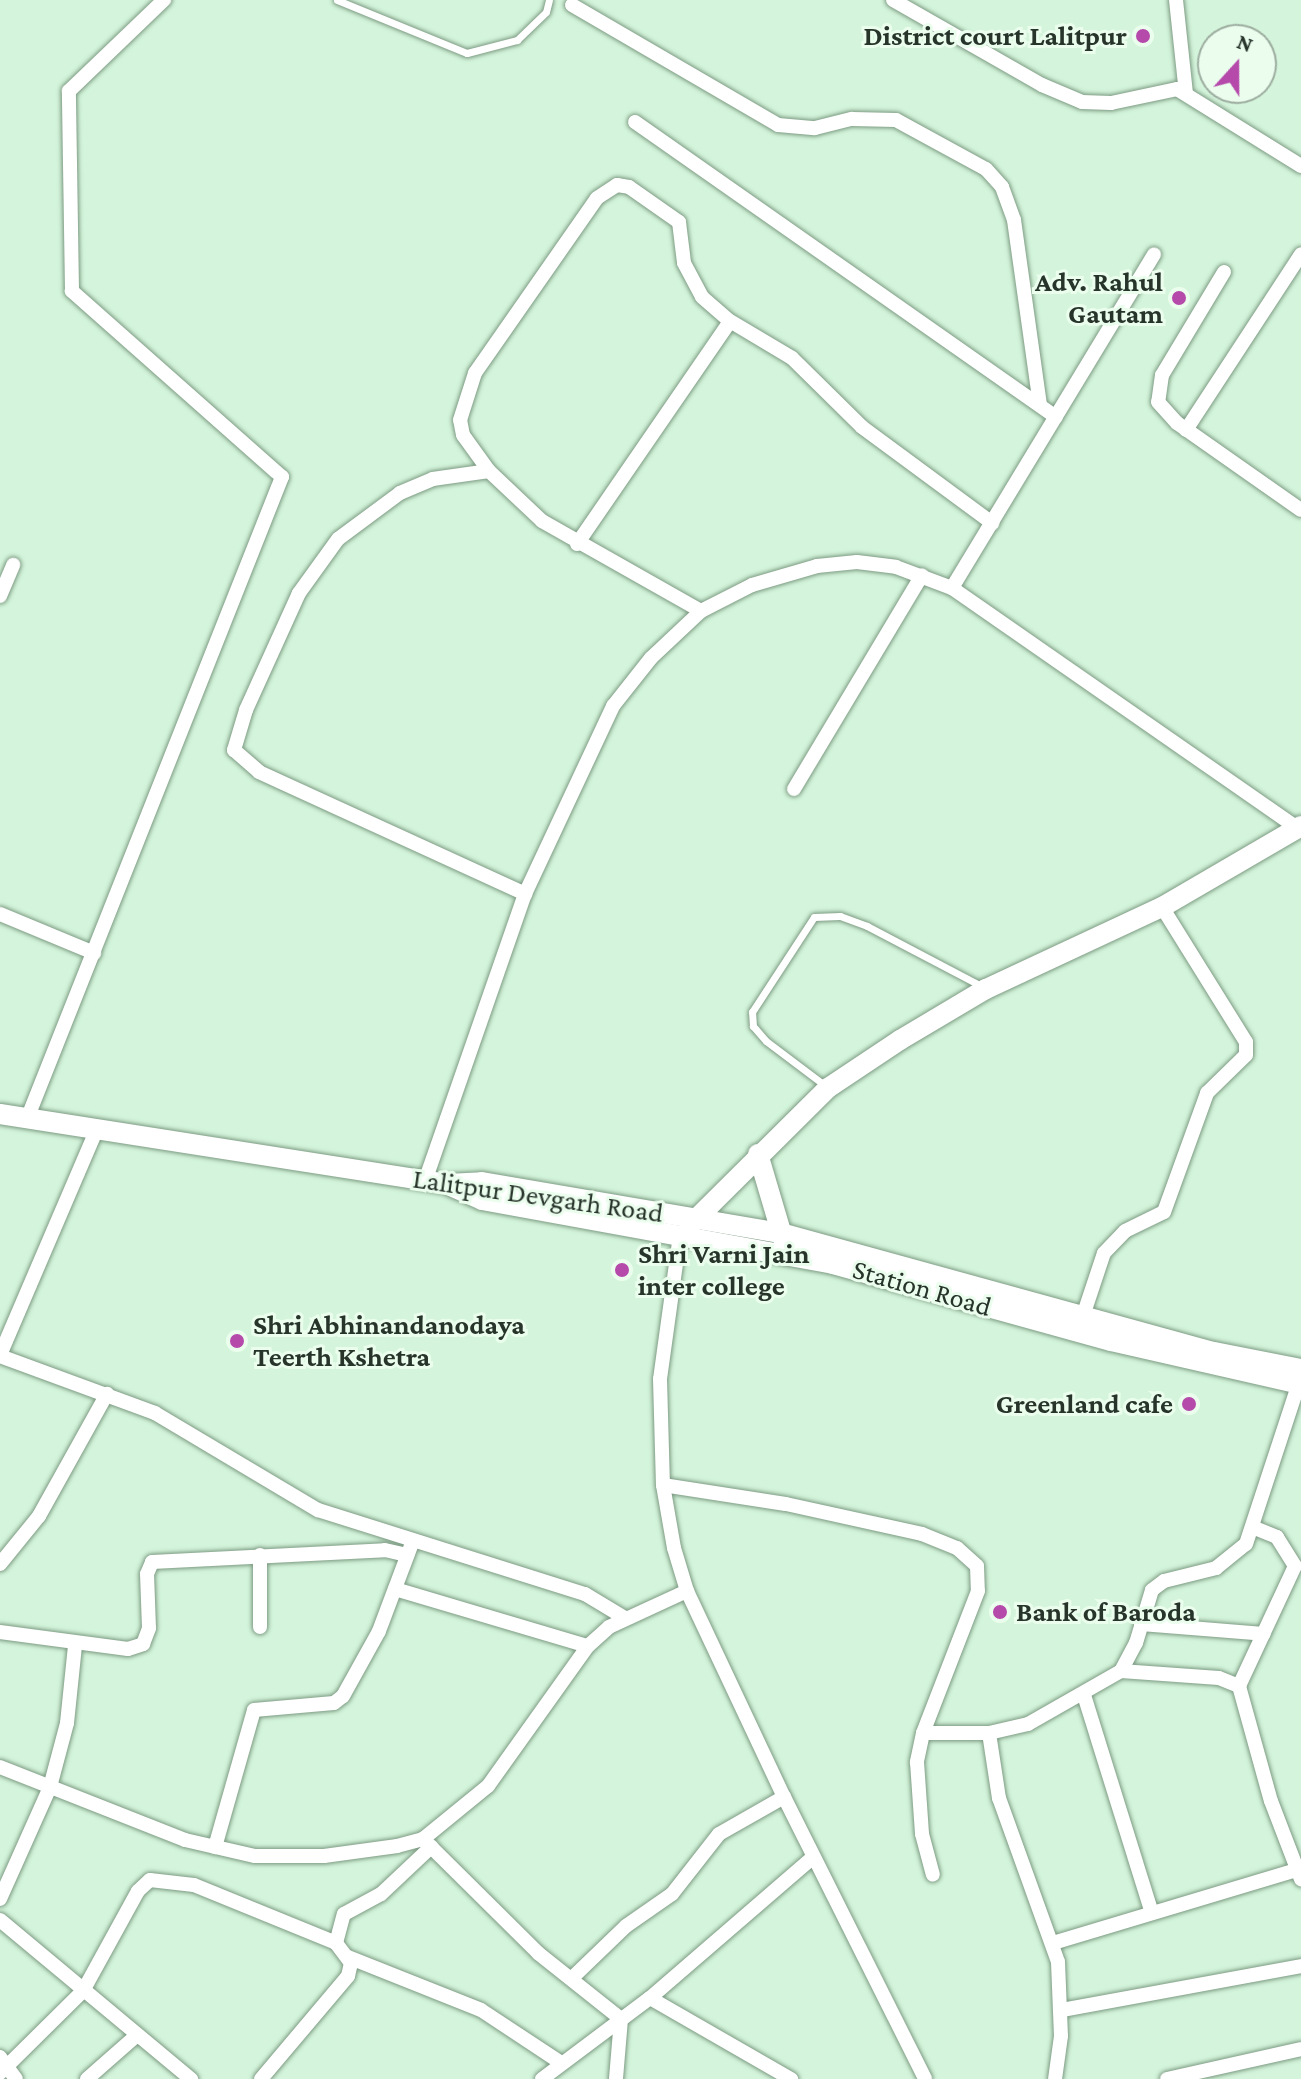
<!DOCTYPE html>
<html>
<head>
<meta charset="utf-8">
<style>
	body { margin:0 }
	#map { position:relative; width:1301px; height:2079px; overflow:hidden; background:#d4f5db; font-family:"Crimson Pro",serif }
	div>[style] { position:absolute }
	.roads { filter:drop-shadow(0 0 2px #7d9b83) drop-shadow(0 0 2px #7d9b83) }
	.lane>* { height:7px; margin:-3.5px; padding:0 3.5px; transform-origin:3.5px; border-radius:3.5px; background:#fff }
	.street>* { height:14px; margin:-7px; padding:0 7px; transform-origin:7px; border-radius:7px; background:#fff }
	.secondary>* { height:20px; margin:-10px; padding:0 10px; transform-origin:10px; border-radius:10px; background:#fff }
	.dots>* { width:22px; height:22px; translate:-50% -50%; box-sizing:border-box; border:4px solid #ebfeee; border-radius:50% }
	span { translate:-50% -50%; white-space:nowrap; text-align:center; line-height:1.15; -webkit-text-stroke:6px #ebfeee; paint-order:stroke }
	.poi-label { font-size:28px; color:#27342a; font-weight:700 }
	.right { translate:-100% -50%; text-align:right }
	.left { translate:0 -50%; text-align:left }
	.street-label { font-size:28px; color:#27342a }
	.north { position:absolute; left:1197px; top:24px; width:80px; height:80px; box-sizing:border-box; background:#ebfeee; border:2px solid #9dada0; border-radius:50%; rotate:21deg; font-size:22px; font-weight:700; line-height:32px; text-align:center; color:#27342a }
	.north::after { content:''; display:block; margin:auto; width:28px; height:36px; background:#b54aab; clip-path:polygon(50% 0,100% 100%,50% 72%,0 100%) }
</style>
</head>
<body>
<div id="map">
	<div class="roads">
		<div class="lane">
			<i style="left:337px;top:0;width:140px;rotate:22.2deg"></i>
			<i style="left:467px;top:53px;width:52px;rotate:-14.6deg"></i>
			<i style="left:517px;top:40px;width:40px;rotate:-44deg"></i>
			<i style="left:546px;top:12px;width:12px;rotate:-76deg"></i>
			<i style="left:827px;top:1087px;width:76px;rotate:-143deg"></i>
			<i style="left:766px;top:1041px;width:20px;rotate:-131deg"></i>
			<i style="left:753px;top:1026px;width:14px;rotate:-94deg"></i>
			<i style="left:752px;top:1012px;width:113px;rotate:-56.9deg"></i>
			<i style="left:814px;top:917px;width:26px;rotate:-2deg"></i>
			<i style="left:840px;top:916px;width:29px;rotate:20deg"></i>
			<i style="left:867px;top:926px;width:131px;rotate:27.7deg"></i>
		</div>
		<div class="street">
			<i style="left:893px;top:0;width:172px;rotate:29.7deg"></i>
			<i style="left:1042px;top:85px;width:43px;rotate:23deg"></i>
			<i style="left:1082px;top:102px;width:29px;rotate:2deg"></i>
			<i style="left:1111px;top:103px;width:67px;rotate:-12deg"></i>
			<i style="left:1177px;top:89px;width:146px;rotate:31.8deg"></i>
			<i style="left:1176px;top:0;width:94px;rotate:83.9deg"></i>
			<i style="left:572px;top:5px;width:238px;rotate:30.2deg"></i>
			<i style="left:778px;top:125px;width:37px;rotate:5deg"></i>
			<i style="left:815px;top:128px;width:38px;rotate:-14deg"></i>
			<i style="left:852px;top:119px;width:44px;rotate:1.3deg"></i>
			<i style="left:896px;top:120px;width:102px;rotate:28.6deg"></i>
			<i style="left:986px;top:169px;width:24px;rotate:48deg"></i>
			<i style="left:1002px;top:187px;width:35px;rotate:70deg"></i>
			<i style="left:1014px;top:220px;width:187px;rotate:82deg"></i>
			<i style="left:635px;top:122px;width:514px;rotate:35.02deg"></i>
			<i style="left:1224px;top:272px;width:120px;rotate:121deg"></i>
			<i style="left:1162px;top:375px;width:27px;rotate:98deg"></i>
			<i style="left:1158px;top:402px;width:28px;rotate:48deg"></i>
			<i style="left:1177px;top:423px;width:151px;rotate:35.1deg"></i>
			<i style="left:1186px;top:430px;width:210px;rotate:-56.8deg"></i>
			<i style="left:489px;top:471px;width:57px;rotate:171.9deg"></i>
			<i style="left:433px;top:479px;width:36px;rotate:157deg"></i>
			<i style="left:400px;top:493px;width:77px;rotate:143.4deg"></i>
			<i style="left:338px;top:539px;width:67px;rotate:125.8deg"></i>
			<i style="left:299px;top:593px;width:128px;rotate:114.4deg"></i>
			<i style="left:246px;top:710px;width:42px;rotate:106.7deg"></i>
			<i style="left:234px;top:750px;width:33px;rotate:41deg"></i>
			<i style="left:259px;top:772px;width:293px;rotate:24.6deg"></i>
			<i style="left:577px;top:544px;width:270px;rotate:-55.5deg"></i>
			<i style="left:952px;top:588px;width:390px;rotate:-58.8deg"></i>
			<i style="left:0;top:596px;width:34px;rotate:-67deg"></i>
			<i style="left:701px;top:611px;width:183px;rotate:-150.5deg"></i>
			<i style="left:542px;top:521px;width:73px;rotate:-136.7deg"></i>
			<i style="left:489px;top:471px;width:44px;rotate:-125.8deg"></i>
			<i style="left:463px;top:435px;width:15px;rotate:-101deg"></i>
			<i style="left:460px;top:420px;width:49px;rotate:-72.3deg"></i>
			<i style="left:475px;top:373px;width:213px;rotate:-55.1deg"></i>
			<i style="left:597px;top:198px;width:24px;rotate:-33deg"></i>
			<i style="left:617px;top:185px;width:12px;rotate:9deg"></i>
			<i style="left:629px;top:187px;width:61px;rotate:35deg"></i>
			<i style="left:679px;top:222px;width:41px;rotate:83deg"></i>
			<i style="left:684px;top:263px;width:38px;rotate:62deg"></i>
			<i style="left:702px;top:297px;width:37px;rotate:41deg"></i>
			<i style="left:730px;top:321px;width:72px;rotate:30.8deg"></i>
			<i style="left:792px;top:358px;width:98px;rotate:44.6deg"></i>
			<i style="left:862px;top:427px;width:162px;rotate:36.4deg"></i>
			<i style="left:794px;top:789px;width:249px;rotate:-59.1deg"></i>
			<i style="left:0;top:914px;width:102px;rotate:22.5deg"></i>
			<i style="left:27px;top:1119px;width:691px;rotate:-68.34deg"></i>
			<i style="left:282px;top:477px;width:281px;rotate:-138.5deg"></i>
			<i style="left:72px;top:291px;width:200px;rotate:-90.9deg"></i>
			<i style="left:69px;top:91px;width:132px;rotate:-43.8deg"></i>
			<i style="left:425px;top:1181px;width:304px;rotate:-70.8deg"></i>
			<i style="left:525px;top:894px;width:208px;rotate:-64.9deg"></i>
			<i style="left:613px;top:706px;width:61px;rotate:-51.6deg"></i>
			<i style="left:651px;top:658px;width:69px;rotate:-43.2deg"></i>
			<i style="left:701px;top:611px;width:57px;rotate:-27deg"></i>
			<i style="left:752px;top:585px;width:68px;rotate:-16.3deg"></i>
			<i style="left:817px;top:566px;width:40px;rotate:-5.7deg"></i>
			<i style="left:857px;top:562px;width:39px;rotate:7deg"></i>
			<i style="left:896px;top:567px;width:60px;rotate:20.6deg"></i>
			<i style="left:952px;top:588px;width:420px;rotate:34.8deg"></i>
			<i style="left:680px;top:1235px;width:145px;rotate:97.9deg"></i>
			<i style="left:660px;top:1379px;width:106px;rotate:88.4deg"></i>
			<i style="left:663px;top:1485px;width:64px;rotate:80.1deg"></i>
			<i style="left:674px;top:1548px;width:45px;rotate:73.2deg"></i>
			<i style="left:687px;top:1591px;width:228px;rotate:64.8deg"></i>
			<i style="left:784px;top:1797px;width:315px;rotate:63.4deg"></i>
			<i style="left:1083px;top:1316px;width:66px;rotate:-71.6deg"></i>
			<i style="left:1104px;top:1253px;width:30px;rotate:-46deg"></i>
			<i style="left:1125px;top:1231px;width:43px;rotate:-26deg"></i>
			<i style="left:1164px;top:1212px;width:127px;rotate:-70.1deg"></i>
			<i style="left:1207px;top:1093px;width:54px;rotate:-44.3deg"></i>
			<i style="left:1246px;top:1055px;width:13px;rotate:-90deg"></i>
			<i style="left:1246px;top:1042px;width:159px;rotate:-121.9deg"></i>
			<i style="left:0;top:1355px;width:246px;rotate:-66.8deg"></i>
			<i style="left:0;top:1356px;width:165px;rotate:20.2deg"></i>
			<i style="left:155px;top:1413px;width:190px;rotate:30.8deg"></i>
			<i style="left:318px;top:1510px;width:280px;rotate:17.5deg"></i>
			<i style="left:585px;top:1594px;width:47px;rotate:31deg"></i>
			<i style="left:663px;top:1485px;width:124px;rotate:8.8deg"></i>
			<i style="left:786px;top:1504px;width:139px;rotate:12.4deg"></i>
			<i style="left:922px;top:1534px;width:38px;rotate:22deg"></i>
			<i style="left:957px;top:1548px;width:27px;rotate:42deg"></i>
			<i style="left:977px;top:1566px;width:25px;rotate:88deg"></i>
			<i style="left:978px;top:1591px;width:152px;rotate:111.2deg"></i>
			<i style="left:923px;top:1733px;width:30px;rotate:102deg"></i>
			<i style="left:917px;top:1762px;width:72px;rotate:86deg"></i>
			<i style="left:922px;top:1834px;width:42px;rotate:75deg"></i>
			<i style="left:0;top:1564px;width:62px;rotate:-50.9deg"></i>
			<i style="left:39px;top:1516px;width:140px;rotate:-60.9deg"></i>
			<i style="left:395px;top:1589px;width:201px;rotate:16.5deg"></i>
			<i style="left:1141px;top:1624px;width:123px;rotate:4.6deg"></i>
			<i style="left:260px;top:1627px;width:72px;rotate:-90deg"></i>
			<i style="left:0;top:1632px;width:129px;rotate:7.6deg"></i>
			<i style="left:128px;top:1649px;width:16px;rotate:-18deg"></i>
			<i style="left:143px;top:1644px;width:17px;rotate:-69deg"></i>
			<i style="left:149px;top:1628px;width:54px;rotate:-92.1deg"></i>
			<i style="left:147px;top:1574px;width:13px;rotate:-67deg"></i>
			<i style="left:152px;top:1562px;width:233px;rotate:-2.9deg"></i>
			<i style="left:385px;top:1550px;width:23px;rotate:13deg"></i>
			<i style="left:1121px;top:1671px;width:98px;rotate:4.1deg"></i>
			<i style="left:1219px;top:1678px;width:22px;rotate:22deg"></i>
			<i style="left:1239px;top:1686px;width:119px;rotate:74.5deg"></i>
			<i style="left:1271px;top:1801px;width:84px;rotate:69deg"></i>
			<i style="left:1239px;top:1686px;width:132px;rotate:-65deg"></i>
			<i style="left:1295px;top:1566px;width:34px;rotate:-122deg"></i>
			<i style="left:1277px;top:1537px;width:24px;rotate:-158deg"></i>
			<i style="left:1084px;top:1695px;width:228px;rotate:72.7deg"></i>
			<i style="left:923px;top:1733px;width:66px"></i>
			<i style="left:989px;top:1733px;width:40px;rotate:-13deg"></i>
			<i style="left:1028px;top:1724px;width:107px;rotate:-29.7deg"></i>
			<i style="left:1121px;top:1671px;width:32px;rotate:-62deg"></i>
			<i style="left:1136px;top:1643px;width:55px;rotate:-73.2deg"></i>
			<i style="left:1152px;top:1590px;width:15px;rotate:-37deg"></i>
			<i style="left:1164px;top:1581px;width:54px;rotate:-14deg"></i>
			<i style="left:1216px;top:1568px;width:38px;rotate:-39deg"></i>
			<i style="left:1246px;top:1544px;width:169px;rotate:-71.8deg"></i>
			<i style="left:989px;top:1733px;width:66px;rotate:81.3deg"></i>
			<i style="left:999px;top:1798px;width:174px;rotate:70.2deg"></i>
			<i style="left:1058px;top:1962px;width:74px;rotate:87.7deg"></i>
			<i style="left:1061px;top:2036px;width:43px;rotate:97.9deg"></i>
			<i style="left:0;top:1767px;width:199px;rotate:21.5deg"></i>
			<i style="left:185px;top:1840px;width:72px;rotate:12.9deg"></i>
			<i style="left:255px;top:1856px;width:69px"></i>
			<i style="left:324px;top:1856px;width:74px;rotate:-7.8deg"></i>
			<i style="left:397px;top:1846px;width:27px;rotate:-15deg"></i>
			<i style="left:423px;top:1839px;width:84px;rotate:-39.2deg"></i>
			<i style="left:488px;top:1786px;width:172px;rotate:-54.5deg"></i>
			<i style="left:588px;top:1646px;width:28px;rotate:-42deg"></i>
			<i style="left:609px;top:1627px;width:86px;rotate:-24.8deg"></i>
			<i style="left:423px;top:1839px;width:162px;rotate:44.7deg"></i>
			<i style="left:538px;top:1953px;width:106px;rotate:38.5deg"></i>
			<i style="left:621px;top:2019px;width:60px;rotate:94.8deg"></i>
			<i style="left:215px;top:1847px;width:142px;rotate:-74.1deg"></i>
			<i style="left:254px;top:1710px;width:80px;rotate:-5deg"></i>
			<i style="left:334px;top:1703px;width:11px;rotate:-38deg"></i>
			<i style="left:343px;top:1696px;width:74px;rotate:-61deg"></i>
			<i style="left:379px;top:1631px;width:91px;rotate:-69.4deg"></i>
			<i style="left:0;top:1899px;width:123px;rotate:-65.9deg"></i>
			<i style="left:50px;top:1787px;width:66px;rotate:-75.1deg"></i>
			<i style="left:67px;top:1723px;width:77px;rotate:-84.1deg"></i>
			<i style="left:0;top:1920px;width:249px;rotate:39.8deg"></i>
			<i style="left:1053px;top:1943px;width:255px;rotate:-16.7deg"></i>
			<i style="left:348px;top:1957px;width:143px;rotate:21.7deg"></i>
			<i style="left:481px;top:2010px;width:95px;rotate:33.4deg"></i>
			<i style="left:571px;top:1979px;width:76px;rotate:-43.9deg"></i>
			<i style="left:626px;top:1926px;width:56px;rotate:-34.8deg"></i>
			<i style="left:672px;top:1894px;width:76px;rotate:-51.9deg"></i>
			<i style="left:719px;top:1834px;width:75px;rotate:-29.6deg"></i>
			<i style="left:650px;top:1998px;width:163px;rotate:29.9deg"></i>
			<i style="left:1062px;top:2010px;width:243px;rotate:-10.4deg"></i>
			<i style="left:0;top:2057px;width:27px;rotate:54deg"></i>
			<i style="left:0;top:2073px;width:117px;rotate:-44.7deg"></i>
			<i style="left:83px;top:1991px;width:114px;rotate:-61.2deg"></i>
			<i style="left:138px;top:1891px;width:16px;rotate:-43deg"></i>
			<i style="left:150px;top:1880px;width:44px;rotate:6.5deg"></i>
			<i style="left:194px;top:1885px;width:153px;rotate:22.2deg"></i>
			<i style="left:87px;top:2079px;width:67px;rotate:-41.3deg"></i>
			<i style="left:261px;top:2079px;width:135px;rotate:-49.8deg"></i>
			<i style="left:348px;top:1976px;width:13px;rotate:-77deg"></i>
			<i style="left:351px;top:1963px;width:25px;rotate:-127deg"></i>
			<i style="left:336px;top:1943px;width:30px;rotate:-75deg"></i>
			<i style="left:344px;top:1914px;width:42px;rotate:-28.4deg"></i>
			<i style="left:381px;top:1894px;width:69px;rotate:-43.2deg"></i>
			<i style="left:542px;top:2079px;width:135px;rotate:-36.9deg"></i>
			<i style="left:650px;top:1998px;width:214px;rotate:-40.8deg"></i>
			<i style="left:1167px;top:2079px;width:137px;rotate:-12.6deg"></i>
		</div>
		<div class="secondary">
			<i style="left:0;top:1114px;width:452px;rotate:8.9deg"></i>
			<i style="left:447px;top:1184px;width:35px;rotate:-3deg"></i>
			<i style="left:482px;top:1182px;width:303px;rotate:9.7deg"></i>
			<i style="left:781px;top:1233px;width:449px;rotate:15.4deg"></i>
			<i style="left:1214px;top:1352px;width:89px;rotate:11.1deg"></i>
			<i style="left:758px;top:1154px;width:92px;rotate:73.5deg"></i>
			<i style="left:451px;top:1186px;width:34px;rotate:24deg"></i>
			<i style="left:482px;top:1200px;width:357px;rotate:10.3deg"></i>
			<i style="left:833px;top:1264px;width:288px;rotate:15.5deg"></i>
			<i style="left:1111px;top:1341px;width:195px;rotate:12.8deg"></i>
			<i style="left:690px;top:1225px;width:194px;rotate:-44.8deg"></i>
			<i style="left:828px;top:1088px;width:87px;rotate:-33.7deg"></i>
			<i style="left:900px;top:1040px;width:100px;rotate:-30.7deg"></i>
			<i style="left:986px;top:989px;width:194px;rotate:-25deg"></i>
			<i style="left:1162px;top:907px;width:161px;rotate:-30.2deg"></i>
		</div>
	</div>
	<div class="dots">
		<i style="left:1143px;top:36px;background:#b54aab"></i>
		<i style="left:1179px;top:298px;background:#b54aab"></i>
		<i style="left:622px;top:1270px;background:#b54aab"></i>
		<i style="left:237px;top:1341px;background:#b54aab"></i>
		<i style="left:1189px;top:1404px;background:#b54aab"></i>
		<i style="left:1000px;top:1612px;background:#b54aab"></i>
	</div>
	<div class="poi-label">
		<span class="right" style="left:1127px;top:36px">District court Lalitpur</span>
		<span class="right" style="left:1163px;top:298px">Adv. Rahul<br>Gautam</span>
		<span class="left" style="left:638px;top:1270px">Shri Varni Jain<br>inter college</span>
		<span class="left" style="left:253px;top:1341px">Shri Abhinandanodaya<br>Teerth Kshetra</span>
		<span class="right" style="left:1173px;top:1404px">Greenland cafe</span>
		<span class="left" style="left:1016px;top:1612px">Bank of Baroda</span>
	</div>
	<div class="street-label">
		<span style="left:538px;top:1196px;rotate:8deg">Lalitpur Devgarh Road</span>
		<span style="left:922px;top:1288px;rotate:16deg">Station Road</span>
	</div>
	<div class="north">N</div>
</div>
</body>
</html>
